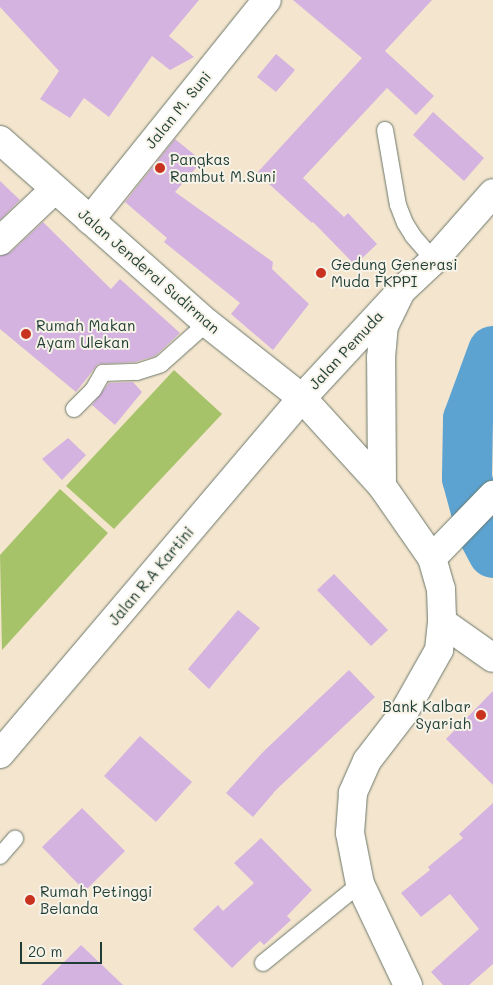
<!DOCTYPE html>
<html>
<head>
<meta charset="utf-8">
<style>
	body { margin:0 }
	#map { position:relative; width:493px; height:985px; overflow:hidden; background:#f4e5ce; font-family:Mali,sans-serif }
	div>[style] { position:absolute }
	.green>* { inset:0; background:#a7c36a }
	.river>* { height:50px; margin:-25px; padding:0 25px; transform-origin:25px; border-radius:25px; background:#5ca3d2 }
	.building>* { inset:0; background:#d5b3e0 }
	.roads { filter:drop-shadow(0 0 1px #6a786a) drop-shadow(0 0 1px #6a786a) }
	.service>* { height:16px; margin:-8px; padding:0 8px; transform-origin:8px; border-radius:8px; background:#fff }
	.minor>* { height:28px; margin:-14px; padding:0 14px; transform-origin:14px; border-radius:14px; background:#fff }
	.tertiary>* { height:28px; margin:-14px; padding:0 14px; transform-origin:14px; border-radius:14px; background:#fff }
	.secondary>* { height:28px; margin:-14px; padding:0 14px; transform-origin:14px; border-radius:14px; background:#fff }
	.primary>* { height:28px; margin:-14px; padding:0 14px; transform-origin:14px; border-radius:14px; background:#fff }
	.dots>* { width:14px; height:14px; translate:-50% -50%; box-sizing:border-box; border:2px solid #f7f3e8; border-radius:50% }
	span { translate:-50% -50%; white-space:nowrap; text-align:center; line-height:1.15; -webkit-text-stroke:4px #f7f3e8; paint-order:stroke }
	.street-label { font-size:15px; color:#1f3d34 }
	.poi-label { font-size:15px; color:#1f3d34 }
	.left { translate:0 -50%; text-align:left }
	.right { translate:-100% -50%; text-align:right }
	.scale { position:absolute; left:20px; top:942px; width:82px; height:22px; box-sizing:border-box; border:2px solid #1f3d34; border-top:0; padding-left:6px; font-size:15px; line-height:18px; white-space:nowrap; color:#1f3d34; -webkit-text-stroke:4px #f7f3e8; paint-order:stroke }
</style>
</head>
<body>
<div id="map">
	<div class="green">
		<i style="clip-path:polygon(174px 370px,222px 414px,114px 529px,66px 486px)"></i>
		<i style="clip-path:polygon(60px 489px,108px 533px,2px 650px,0 555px)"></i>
	</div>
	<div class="river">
		<i style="left:493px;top:351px;width:72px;rotate:110.2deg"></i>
		<i style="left:468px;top:419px;width:59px;rotate:91deg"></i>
		<i style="left:467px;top:478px;width:54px;rotate:74.9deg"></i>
		<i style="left:481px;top:530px;width:26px;rotate:62deg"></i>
	</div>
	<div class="building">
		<i style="clip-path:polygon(0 0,199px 0,169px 36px,194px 57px,170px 70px,152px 56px,109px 117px,84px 98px,70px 118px,40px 99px,59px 71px,0 7px)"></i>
		<i style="clip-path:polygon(293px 0,432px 0,385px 51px,434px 96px,416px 115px,387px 88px,303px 178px,344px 217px,348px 213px,377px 244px,355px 265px,313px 222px,312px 223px,257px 173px,362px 58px)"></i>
		<i style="clip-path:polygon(276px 54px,295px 70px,276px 92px,257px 77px)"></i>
		<i style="clip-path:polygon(433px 112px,484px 158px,464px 181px,413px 135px)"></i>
		<i style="clip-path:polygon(175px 139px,202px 161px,175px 192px,273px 262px,272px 269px,309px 304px,273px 350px,231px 314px,240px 303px,164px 242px,167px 238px,125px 202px)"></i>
		<i style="clip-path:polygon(0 181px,20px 200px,0 220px)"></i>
		<i style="clip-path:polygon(43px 222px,111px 289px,120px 279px,180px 333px,155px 356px,135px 362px,98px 364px,76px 392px,0 329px,0 256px,11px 252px)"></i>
		<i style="clip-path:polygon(133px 382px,142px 392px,115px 425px,92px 405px,109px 383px)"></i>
		<i style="clip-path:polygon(68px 438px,86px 455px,62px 480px,42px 459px)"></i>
		<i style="clip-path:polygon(334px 574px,388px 630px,371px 646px,317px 590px)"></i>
		<i style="clip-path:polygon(238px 610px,260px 628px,209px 689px,188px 669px)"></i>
		<i style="clip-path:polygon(349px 670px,375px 697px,276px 790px,253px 817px,226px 793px,262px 753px)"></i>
		<i style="clip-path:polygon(493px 691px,493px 785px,446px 739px)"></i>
		<i style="clip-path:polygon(140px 736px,192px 782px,156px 822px,104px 776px)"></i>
		<i style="clip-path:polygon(493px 803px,493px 964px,469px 985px,443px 985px,431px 972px,479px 929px,450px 894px,421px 917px,401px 893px,430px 870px,428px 867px,463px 838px,459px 834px)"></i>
		<i style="clip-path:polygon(82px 808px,125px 851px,85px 891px,42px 847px)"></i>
		<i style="clip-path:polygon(261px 838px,312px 890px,287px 916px,291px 920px,264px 945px,260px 941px,232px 968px,193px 929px,218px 905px,223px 911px,254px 883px,234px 863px)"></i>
		<i style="clip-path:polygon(81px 945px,123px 985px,41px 985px)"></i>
	</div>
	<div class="roads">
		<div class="service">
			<i style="left:385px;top:130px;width:76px;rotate:80.2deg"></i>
			<i style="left:398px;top:205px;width:19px;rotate:69deg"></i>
			<i style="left:405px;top:223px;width:15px;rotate:58deg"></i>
			<i style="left:413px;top:236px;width:32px;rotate:49deg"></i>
			<i style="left:74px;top:409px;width:27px;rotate:-45deg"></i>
			<i style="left:93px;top:390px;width:20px;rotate:-60deg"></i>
			<i style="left:103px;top:373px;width:34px;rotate:-2deg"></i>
			<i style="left:137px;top:372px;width:25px;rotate:-18deg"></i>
			<i style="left:161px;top:364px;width:62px;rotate:-41.7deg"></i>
			<i style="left:0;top:856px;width:23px;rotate:-49deg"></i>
			<i style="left:263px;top:963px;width:125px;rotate:-39.2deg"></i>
		</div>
		<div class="minor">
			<i style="left:90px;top:220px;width:282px;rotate:-51.2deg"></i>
			<i style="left:0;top:241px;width:74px;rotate:-43.4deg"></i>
			<i style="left:432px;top:558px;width:88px;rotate:-45.9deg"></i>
			<i style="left:442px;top:622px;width:62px;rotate:35.2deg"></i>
		</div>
		<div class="tertiary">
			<i style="left:0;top:754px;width:467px;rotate:-49.7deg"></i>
		</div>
		<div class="secondary">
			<i style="left:302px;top:398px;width:146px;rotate:-47.2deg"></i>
			<i style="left:401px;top:291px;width:45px;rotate:-43.2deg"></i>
			<i style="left:434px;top:260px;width:89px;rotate:-48.6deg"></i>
		</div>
		<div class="primary">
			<i style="left:0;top:140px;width:276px;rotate:41.5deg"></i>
			<i style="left:207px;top:323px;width:121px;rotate:38.3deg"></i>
			<i style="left:302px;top:398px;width:119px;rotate:47.7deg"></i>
			<i style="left:382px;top:486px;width:88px;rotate:55.2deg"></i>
			<i style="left:432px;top:558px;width:32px;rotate:74deg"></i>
			<i style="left:441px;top:589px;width:33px;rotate:88deg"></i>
			<i style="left:442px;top:622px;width:28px;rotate:96deg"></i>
			<i style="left:439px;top:650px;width:73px;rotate:119.4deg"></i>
			<i style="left:403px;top:714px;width:59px;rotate:127.5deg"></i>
			<i style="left:367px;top:761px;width:35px;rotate:114deg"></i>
			<i style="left:353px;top:793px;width:40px;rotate:94.3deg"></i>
			<i style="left:350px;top:833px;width:52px;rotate:78.9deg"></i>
			<i style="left:360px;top:884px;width:112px;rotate:64.6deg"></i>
			<i style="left:382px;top:486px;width:128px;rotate:-90.4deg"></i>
			<i style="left:381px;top:358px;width:32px;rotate:-85deg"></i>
			<i style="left:384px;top:326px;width:39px;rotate:-64deg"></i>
		</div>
	</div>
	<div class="dots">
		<i style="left:160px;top:168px;background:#c8321e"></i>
		<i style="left:321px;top:273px;background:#c8321e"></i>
		<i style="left:26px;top:334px;background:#c8321e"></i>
		<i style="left:481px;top:715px;background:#c8321e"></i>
		<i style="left:30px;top:900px;background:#c8321e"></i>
	</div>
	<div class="street-label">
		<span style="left:178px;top:110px;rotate:-51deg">Jalan M. Suni</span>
		<span style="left:149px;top:271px;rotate:41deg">Jalan Jenderal Sudirman</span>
		<span style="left:346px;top:350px;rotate:-47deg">Jalan Pemuda</span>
		<span style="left:151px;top:576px;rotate:-50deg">Jalan R.A Kartini</span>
	</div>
	<div class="poi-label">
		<span class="left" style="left:170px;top:168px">Pangkas<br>Rambut M.Suni</span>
		<span class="left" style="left:331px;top:273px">Gedung Generasi<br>Muda FKPPI</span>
		<span class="left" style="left:36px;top:334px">Rumah Makan<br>Ayam Ulekan</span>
		<span class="right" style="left:471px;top:715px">Bank Kalbar<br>Syariah</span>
		<span class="left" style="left:40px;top:900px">Rumah Petinggi<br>Belanda</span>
	</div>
	<div class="scale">20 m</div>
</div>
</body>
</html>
